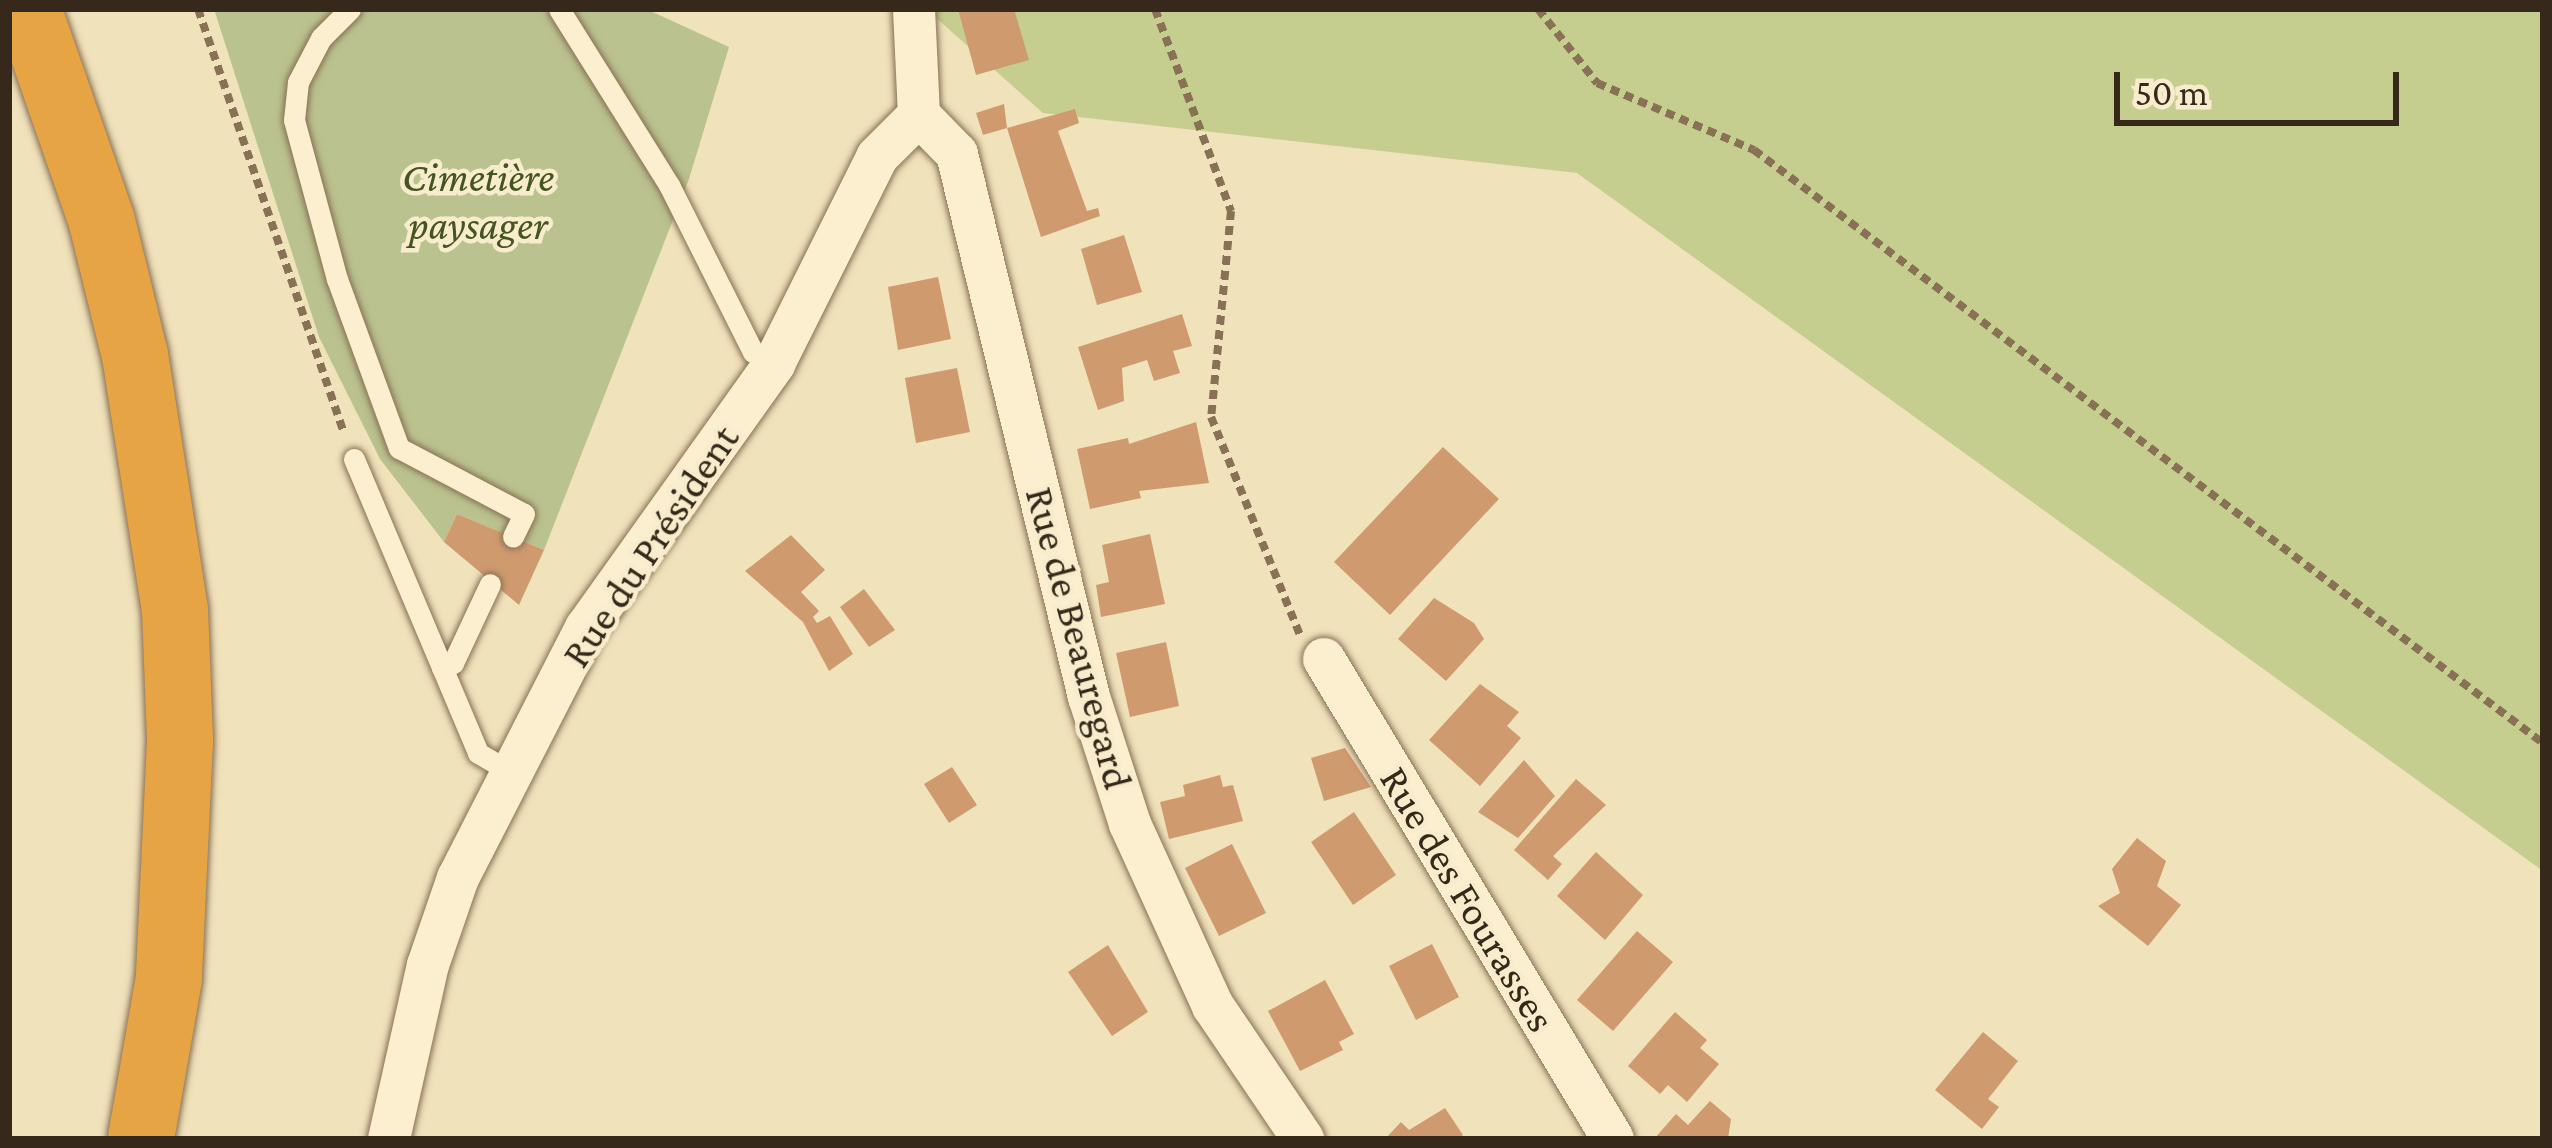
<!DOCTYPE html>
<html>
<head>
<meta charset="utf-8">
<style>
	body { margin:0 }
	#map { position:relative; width:2552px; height:1148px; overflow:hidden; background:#f0e2bb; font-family:"Crimson Pro",serif }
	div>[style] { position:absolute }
	.green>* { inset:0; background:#c5ce8f }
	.cemetery>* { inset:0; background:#bac28f }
	.building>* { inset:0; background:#d09a6f }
	.path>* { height:8px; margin-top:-4px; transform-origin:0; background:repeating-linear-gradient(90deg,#887154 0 9px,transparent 0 15px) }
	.roads { filter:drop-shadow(0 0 3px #887154) drop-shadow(0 0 3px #887154) }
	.lane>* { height:21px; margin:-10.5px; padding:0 10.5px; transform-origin:10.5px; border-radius:10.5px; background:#fbefcf }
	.street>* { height:42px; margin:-21px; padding:0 21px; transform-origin:21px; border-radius:21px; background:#fbefcf }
	.highway>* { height:66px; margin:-33px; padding:0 33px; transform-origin:33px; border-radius:33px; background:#e6a445 }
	span { translate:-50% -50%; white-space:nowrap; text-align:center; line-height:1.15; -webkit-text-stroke:9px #f7eccb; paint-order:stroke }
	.park-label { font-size:42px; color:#455420; font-style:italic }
	.street-label { font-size:42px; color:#36281a }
	.frame { position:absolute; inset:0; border:12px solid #36281a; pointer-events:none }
	.scale { position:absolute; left:2114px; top:72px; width:285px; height:54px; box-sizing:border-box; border:6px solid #36281a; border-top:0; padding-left:15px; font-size:36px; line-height:42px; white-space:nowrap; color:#36281a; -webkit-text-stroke:9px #f7eccb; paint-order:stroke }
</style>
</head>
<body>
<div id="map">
	<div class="green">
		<i style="clip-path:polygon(926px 9px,2543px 9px,2543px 871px,1577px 173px,1043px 113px)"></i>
	</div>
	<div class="cemetery">
		<i style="clip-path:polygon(214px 9px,646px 9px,729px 47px,689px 179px,544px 550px,457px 514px,444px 542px,380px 459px,319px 337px)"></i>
	</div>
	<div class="building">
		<i style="clip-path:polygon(958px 9px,1014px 9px,1029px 60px,976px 75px)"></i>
		<i style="clip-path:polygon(1004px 104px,1007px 128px,1075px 109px,1079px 123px,1058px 131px,1087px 211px,1098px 208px,1100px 216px,1041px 237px,1007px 128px,983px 135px,976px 113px)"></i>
		<i style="clip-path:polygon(1124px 235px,1142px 292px,1097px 305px,1081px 249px)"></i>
		<i style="clip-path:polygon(938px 277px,951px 339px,898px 350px,888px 287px)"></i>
		<i style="clip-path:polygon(1182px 314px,1192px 346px,1173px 351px,1180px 373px,1154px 381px,1147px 360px,1122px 368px,1124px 401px,1098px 410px,1078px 347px)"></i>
		<i style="clip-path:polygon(957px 368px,970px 432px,916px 443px,905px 378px)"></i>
		<i style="clip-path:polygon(1196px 422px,1209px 483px,1139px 491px,1141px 498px,1090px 509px,1077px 449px,1128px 438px,1129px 444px)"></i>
		<i style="clip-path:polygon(1443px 447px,1499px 499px,1390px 615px,1334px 562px)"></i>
		<i style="clip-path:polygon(457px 514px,544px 550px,519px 605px,444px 542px)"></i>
		<i style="clip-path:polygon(1150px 534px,1165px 604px,1101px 617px,1096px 585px,1109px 582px,1102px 545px)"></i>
		<i style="clip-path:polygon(791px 535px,825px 570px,801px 592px,819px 611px,813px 617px,817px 623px,830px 616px,853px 654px,829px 671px,803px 622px,745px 571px)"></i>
		<i style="clip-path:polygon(864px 589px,895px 630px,869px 647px,840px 607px)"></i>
		<i style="clip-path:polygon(1434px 598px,1474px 623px,1484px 639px,1446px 681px,1398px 639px)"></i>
		<i style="clip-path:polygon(1166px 642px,1179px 706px,1130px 717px,1116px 653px)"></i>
		<i style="clip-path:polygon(1480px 684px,1519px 712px,1507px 726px,1521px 738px,1480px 786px,1429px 740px)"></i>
		<i style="clip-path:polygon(1345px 748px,1371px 787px,1324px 801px,1311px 758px)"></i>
		<i style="clip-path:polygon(1524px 760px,1555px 796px,1518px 838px,1478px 812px)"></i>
		<i style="clip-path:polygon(952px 767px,977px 805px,949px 823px,924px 784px)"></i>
		<i style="clip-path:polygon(1220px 775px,1223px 787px,1233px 785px,1243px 821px,1169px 839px,1160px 802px,1185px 796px,1183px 785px)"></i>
		<i style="clip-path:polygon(1576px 779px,1606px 805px,1553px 856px,1562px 864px,1548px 880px,1514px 850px)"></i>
		<i style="clip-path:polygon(1354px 812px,1396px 875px,1353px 905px,1311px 842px)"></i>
		<i style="clip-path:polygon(2137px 838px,2166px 861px,2157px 886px,2181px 905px,2148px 946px,2098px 906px,2120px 893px,2112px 869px)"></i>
		<i style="clip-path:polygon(1232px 844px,1266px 913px,1219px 936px,1185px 868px)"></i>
		<i style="clip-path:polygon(1596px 852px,1643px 895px,1605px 940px,1557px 896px)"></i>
		<i style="clip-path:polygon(1637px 931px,1673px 962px,1613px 1031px,1577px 1000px)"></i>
		<i style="clip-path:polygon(1432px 944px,1459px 997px,1416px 1020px,1389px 966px)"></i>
		<i style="clip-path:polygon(1108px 945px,1148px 1012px,1112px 1036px,1068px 972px)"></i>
		<i style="clip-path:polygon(1325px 980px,1354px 1034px,1339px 1042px,1343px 1050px,1300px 1071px,1268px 1011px)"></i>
		<i style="clip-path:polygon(1675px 1012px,1707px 1040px,1700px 1048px,1719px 1064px,1687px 1102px,1668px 1085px,1660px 1094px,1628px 1066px)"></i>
		<i style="clip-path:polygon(1983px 1032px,2018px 1061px,1988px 1099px,1999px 1107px,1982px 1129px,1935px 1090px)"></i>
		<i style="clip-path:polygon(1710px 1101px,1731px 1119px,1728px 1139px,1654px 1139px,1676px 1114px,1688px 1125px)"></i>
		<i style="clip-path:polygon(1445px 1108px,1463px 1135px,1457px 1139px,1385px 1139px,1401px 1122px,1409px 1130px)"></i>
	</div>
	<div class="path">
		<i style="left:198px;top:9px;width:448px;rotate:71deg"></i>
		<i style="left:1155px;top:9px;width:216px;rotate:69.4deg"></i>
		<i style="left:1231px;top:211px;width:207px;rotate:95.5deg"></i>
		<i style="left:1211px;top:417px;width:235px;rotate:67.8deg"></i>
		<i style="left:1538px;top:9px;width:95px;rotate:51.4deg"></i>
		<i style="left:1597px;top:83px;width:171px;rotate:23.1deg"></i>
		<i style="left:1754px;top:150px;width:987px;rotate:36.93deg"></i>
	</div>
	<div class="roads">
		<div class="lane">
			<i style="left:350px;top:9px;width:41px;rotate:135deg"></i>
			<i style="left:321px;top:38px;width:50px;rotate:117.6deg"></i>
			<i style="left:298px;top:82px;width:38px;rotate:96deg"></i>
			<i style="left:294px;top:120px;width:165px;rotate:74.9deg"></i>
			<i style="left:337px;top:279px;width:180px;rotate:69.9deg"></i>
			<i style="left:399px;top:448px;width:141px;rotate:27.8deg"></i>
			<i style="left:524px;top:514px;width:25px;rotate:116deg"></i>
			<i style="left:559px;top:9px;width:208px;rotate:58deg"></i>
			<i style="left:669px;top:185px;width:187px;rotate:63.3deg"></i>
			<i style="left:753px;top:352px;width:24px;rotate:30deg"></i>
			<i style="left:354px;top:459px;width:319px;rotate:67.1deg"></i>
			<i style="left:478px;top:753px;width:39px;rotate:30deg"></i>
			<i style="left:442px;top:668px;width:12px;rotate:-24deg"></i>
			<i style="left:453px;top:663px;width:87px;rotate:-64.9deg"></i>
		</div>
		<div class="street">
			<i style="left:914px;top:9px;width:106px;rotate:87.3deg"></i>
			<i style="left:919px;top:115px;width:54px;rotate:45.7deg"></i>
			<i style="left:957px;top:154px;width:559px;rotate:76.34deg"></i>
			<i style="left:1089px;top:697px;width:133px;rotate:72.1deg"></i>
			<i style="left:1130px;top:824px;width:200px;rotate:65.5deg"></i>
			<i style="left:1213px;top:1006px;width:161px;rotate:55.9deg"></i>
			<i style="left:1324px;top:659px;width:560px;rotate:58.95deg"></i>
			<i style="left:389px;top:1139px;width:178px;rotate:-77.4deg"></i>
			<i style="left:428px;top:965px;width:92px;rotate:-71deg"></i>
			<i style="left:458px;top:878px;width:281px;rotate:-62.9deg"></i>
			<i style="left:586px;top:628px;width:324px;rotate:-54.5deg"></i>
			<i style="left:774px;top:364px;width:231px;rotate:-63.5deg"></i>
			<i style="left:877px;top:157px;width:59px;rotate:-45deg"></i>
		</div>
		<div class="highway">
			<i style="left:28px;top:9px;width:225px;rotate:70.8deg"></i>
			<i style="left:102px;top:222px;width:137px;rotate:76.1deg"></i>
			<i style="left:135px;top:355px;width:257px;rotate:81.1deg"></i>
			<i style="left:175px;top:609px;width:132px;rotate:87.8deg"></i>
			<i style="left:180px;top:741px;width:237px;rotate:92.7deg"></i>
			<i style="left:169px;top:978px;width:163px;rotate:99.9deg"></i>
		</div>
	</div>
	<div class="park-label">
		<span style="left:478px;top:201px">Cimetière<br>paysager</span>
	</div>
	<div class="street-label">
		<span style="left:650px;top:546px;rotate:-56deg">Rue du Président</span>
		<span style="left:1079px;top:638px;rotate:75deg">Rue de Beauregard</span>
		<span style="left:1468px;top:899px;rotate:59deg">Rue des Fourasses</span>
	</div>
	<div class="frame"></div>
	<div class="scale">50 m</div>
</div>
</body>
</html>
